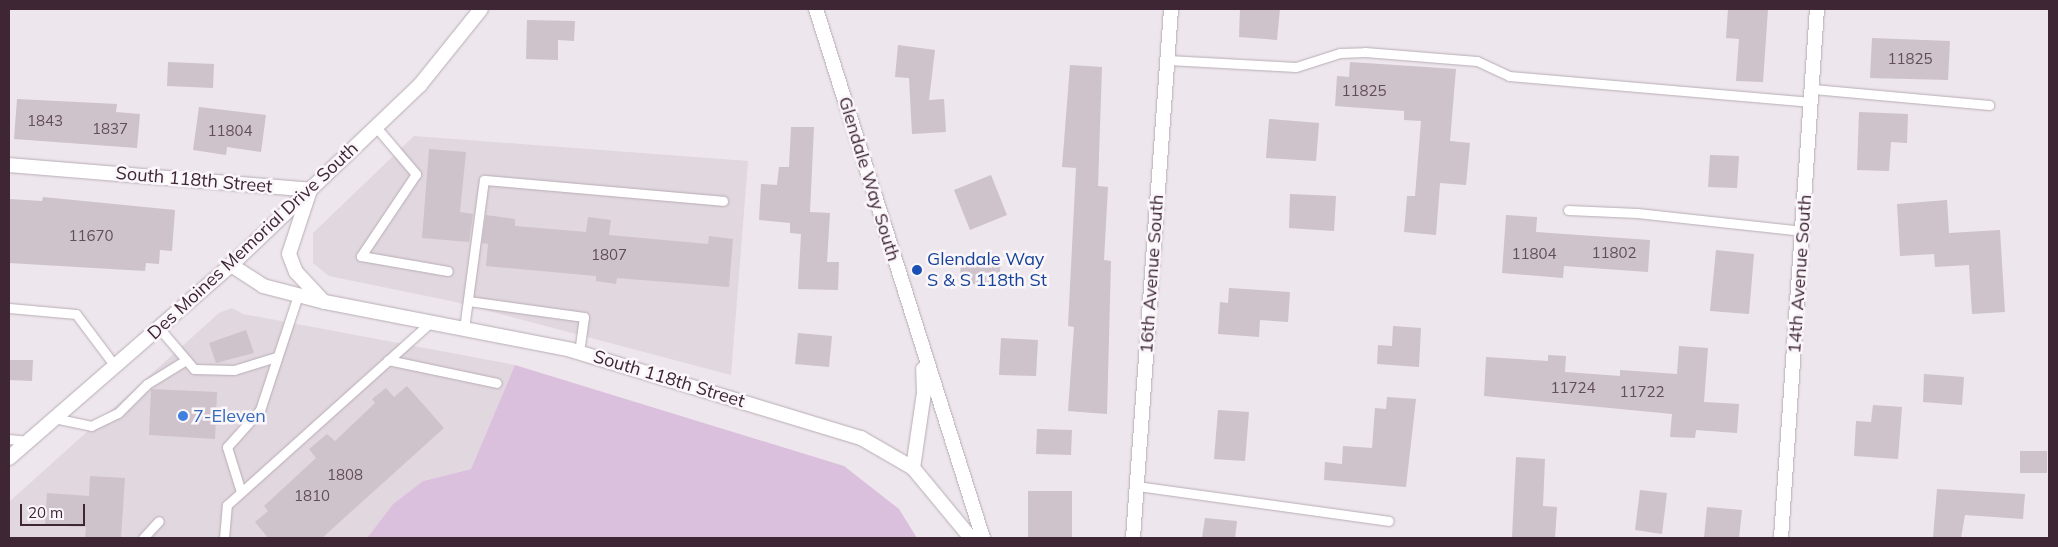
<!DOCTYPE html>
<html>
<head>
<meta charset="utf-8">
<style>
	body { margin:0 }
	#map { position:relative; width:2058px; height:547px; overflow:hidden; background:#ede6ec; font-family:Mulish,sans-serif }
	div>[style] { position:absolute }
	.built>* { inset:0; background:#e1d7df }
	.green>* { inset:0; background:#dbc0dd }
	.building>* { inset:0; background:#cec2cb }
	.roads { filter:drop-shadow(0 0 1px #b8acb5) drop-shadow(0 0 1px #b8acb5) }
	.service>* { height:9px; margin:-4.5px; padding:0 4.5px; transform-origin:4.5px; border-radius:4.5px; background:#fff }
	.minor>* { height:14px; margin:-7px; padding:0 7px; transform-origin:7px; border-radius:7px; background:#fff }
	.tertiary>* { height:14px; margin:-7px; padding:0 7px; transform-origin:7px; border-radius:7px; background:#fff }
	.secondary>* { height:14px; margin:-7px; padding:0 7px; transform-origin:7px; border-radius:7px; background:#fff }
	.dots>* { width:14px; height:14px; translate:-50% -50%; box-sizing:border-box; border:2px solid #faf6f9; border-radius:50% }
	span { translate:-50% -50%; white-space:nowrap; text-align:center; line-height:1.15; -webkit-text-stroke:5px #faf6f9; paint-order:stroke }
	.number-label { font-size:15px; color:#624d5a }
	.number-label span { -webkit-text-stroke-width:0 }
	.street-label { font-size:18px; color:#3e2634 }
	.transit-label { font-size:18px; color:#164399 }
	.left { translate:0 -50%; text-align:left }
	.shop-label { font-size:18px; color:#366cbe }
	.frame { position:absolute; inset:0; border:10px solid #3e2634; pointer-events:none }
	.scale { position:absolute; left:20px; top:504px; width:65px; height:22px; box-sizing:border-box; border:2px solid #3e2634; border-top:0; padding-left:6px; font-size:15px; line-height:18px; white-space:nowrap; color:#3e2634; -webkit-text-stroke:4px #faf6f9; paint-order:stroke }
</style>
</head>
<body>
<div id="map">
	<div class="built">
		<i style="clip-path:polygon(414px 136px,748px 161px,731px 375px,451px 301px,329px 276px,313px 263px,313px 233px)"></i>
		<i style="clip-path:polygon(232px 308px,243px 314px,515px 365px,471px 469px,423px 481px,393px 504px,367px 538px,9px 538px,9px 502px,219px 313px)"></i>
	</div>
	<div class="green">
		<i style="clip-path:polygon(515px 365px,844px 466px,899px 509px,917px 538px,367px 538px,393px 504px,423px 481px,471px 469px)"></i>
	</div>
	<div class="building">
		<i style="clip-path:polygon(1240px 9px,1280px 9px,1277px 40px,1239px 37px)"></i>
		<i style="clip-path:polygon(1728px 9px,1768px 9px,1763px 82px,1736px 81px,1739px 39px,1726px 38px)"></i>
		<i style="clip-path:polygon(527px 20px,575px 21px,574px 41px,558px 40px,558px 60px,526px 59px)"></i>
		<i style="clip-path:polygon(1872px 38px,1950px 41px,1948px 80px,1870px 78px)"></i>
		<i style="clip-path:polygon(898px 45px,935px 50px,929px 100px,944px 99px,946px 132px,912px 134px,909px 78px,895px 77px)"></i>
		<i style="clip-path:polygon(168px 62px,214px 64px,213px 88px,167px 86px)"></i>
		<i style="clip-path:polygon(1350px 62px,1456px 69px,1450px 141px,1470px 143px,1466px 185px,1440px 183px,1436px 235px,1404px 232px,1407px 196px,1415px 196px,1421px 121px,1404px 120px,1404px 111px,1335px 106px,1337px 76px,1349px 77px)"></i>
		<i style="clip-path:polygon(1070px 65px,1102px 67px,1098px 186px,1108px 187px,1104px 260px,1111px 261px,1107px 414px,1068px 411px,1074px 327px,1068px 326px,1076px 168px,1062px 167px)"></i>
		<i style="clip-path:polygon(17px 99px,117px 104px,116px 112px,140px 114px,137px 148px,14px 139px)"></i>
		<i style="clip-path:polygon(199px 107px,266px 115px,261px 152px,227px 147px,226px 155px,193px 150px)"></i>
		<i style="clip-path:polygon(1859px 112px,1908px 114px,1907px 143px,1891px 142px,1889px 171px,1857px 170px)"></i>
		<i style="clip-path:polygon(1269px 119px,1319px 123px,1316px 161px,1266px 158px)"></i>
		<i style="clip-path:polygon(791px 127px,814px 127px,810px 212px,830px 213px,827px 262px,839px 262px,838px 290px,798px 289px,801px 234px,790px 233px,790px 223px,759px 220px,761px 184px,777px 185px,779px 167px,789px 167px)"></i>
		<i style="clip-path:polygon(429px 149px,466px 152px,460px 212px,473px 214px,469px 242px,422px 238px)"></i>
		<i style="clip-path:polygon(1710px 155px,1739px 156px,1737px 188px,1708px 187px)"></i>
		<i style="clip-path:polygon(991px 175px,1007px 215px,970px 230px,954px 190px)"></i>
		<i style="clip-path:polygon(1290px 194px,1336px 196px,1334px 231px,1289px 228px)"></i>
		<i style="clip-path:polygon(43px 197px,175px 210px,172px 251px,160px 250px,159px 264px,146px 263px,145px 271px,9px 263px,9px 199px,42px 201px)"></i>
		<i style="clip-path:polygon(1947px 200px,1949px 233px,2000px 230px,2005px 312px,1972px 314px,1969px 265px,1935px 267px,1934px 254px,1900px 256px,1897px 204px)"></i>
		<i style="clip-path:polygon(486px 215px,515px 219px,515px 226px,586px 232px,588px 217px,611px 220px,609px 235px,708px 244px,709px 236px,733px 239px,729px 287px,617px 278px,616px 284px,596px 281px,596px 276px,486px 266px,488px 244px,482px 243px)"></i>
		<i style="clip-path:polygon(1506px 215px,1537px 217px,1536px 232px,1650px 240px,1648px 272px,1564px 266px,1563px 278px,1502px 273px)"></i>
		<i style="clip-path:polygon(1716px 250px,1754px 254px,1749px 314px,1710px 311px)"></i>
		<i style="clip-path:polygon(961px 255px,1001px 258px,999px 286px,960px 283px)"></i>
		<i style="clip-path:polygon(1229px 288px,1290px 292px,1288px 322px,1260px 320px,1259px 337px,1218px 334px,1220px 302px,1228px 303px)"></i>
		<i style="clip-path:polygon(1393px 326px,1421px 328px,1419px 367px,1377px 364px,1378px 345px,1392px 346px)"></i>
		<i style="clip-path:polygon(246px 330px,254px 353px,216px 363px,209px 343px)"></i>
		<i style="clip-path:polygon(798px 333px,832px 336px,829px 367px,795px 364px)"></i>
		<i style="clip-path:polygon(1001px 338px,1038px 340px,1036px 376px,999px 375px)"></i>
		<i style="clip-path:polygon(1679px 346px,1708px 348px,1704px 402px,1739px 404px,1737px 433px,1696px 430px,1695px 438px,1670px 437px,1672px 414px,1484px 396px,1486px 357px,1548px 361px,1548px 355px,1566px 356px,1565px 372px,1620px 376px,1620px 370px,1677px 374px)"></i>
		<i style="clip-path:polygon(9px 360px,33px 360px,32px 381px,9px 380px)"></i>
		<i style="clip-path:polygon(1924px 374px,1964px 377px,1962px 405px,1923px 402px)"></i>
		<i style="clip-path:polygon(407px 386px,444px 428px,322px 538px,268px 538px,255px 522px,268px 511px,264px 506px,316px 458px,309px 449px,327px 434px,335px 441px,375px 403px,372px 399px,386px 388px,394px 397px)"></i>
		<i style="clip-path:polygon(151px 389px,217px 392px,215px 439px,149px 435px)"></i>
		<i style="clip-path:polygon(1387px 397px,1416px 399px,1406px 487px,1324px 480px,1325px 462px,1342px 464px,1343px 446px,1372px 448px,1375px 408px,1386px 409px)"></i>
		<i style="clip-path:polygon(1873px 405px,1902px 407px,1898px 459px,1854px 456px,1856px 421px,1871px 422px)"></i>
		<i style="clip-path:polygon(1218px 410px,1249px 412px,1245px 461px,1214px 459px)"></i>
		<i style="clip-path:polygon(1037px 429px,1072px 430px,1071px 455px,1036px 454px)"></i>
		<i style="clip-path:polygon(2020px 451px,2047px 451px,2047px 473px,2020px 473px)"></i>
		<i style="clip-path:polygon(1516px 457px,1545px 459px,1543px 506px,1557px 507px,1555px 538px,1512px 537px)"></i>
		<i style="clip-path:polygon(90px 476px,125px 478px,121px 538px,85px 538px,86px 527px,45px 525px,47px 493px,89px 496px)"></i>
		<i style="clip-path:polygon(1937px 489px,2025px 494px,2023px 519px,1965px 515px,1961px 538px,1933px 538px)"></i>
		<i style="clip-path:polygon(1640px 490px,1667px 493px,1662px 534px,1635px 530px)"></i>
		<i style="clip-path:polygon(1028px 491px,1072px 491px,1072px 537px,1028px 537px)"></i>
		<i style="clip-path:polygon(1707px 507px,1742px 510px,1739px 538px,1704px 538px)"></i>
		<i style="clip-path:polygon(1205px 518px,1237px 521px,1235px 538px,1202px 538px)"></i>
	</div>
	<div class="roads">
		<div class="service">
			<i style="left:1168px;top:60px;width:128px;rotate:3.1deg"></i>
			<i style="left:1296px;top:67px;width:46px;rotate:-17.7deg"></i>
			<i style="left:1340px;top:53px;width:25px;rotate:-2deg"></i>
			<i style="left:1365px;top:52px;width:112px;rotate:4.6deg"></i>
			<i style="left:1477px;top:61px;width:35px;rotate:25deg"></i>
			<i style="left:1509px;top:76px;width:304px;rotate:4.9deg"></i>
			<i style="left:1813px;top:89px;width:177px;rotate:5.2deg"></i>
			<i style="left:376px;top:127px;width:62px;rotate:49.6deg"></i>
			<i style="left:416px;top:174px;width:99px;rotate:123.9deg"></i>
			<i style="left:361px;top:256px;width:88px;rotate:9.8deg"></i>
			<i style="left:1568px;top:210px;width:69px;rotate:2.5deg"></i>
			<i style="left:1637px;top:213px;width:167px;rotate:6.2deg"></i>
			<i style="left:468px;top:301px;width:117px;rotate:7.9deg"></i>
			<i style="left:584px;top:317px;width:35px;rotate:98deg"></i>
			<i style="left:9px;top:308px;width:67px;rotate:5.1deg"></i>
			<i style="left:76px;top:314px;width:65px;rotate:53.1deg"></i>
			<i style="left:159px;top:328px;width:54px;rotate:49.5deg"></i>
			<i style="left:194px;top:369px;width:40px;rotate:1.4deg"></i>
			<i style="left:234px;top:370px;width:44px;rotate:-17.2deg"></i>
			<i style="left:464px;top:329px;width:150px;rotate:-82.4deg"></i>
			<i style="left:484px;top:180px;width:240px;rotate:5deg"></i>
			<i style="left:388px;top:360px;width:111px;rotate:11.9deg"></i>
			<i style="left:54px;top:418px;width:38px;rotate:12deg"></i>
			<i style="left:91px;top:426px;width:30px;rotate:-26deg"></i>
			<i style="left:118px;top:413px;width:41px;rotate:-45deg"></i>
			<i style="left:147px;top:384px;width:46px;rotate:-31.6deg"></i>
			<i style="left:9px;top:439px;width:19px;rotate:6deg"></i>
			<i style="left:1137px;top:486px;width:254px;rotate:7.9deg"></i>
			<i style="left:241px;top:492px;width:47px;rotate:-107.3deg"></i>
			<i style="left:227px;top:447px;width:50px;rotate:-48.3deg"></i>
			<i style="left:260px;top:410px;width:121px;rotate:-71.7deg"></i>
			<i style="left:143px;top:538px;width:23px;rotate:-47deg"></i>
			<i style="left:224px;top:538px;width:33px;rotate:-85deg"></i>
			<i style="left:227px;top:505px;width:273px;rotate:-41.9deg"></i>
		</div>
		<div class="minor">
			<i style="left:9px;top:165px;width:302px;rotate:4.7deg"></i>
			<i style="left:1133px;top:538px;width:530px;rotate:-85.89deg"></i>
			<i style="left:1781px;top:538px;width:530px;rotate:-86.11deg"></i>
		</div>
		<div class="tertiary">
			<i style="left:816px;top:9px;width:555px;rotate:72.48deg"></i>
			<i style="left:310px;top:190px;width:67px;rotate:108.2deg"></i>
			<i style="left:289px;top:254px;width:19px;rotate:69deg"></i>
			<i style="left:296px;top:272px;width:41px;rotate:47deg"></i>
			<i style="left:231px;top:265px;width:38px;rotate:33deg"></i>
			<i style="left:263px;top:286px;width:64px;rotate:14.5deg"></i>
			<i style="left:325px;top:302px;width:251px;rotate:11deg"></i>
			<i style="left:571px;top:350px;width:303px;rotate:16.9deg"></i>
			<i style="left:861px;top:438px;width:60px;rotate:30deg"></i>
			<i style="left:913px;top:468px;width:91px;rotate:50.4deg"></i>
			<i style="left:913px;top:468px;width:76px;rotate:-81.7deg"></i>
			<i style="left:924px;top:393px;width:24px;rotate:-92deg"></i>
		</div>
		<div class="secondary">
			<i style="left:9px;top:458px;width:294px;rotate:-41deg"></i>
			<i style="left:231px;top:265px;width:261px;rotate:-43.6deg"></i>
			<i style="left:420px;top:85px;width:97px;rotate:-51.2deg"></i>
		</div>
	</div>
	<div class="dots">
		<i style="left:917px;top:270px;background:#1a4fb4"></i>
		<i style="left:183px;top:416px;background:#3f7fe0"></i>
	</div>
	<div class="number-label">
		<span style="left:1910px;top:59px">11825</span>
		<span style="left:1364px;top:91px">11825</span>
		<span style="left:45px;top:121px">1843</span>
		<span style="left:110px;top:129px">1837</span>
		<span style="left:230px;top:131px">11804</span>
		<span style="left:91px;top:236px">11670</span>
		<span style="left:1614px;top:253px">11802</span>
		<span style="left:1534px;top:254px">11804</span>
		<span style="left:609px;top:255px">1807</span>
		<span style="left:1573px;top:388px">11724</span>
		<span style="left:1642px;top:392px">11722</span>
		<span style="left:345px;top:475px">1808</span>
		<span style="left:312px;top:496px">1810</span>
	</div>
	<div class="street-label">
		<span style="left:869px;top:179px;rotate:73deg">Glendale Way South</span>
		<span style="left:194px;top:180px;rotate:5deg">South 118th Street</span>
		<span style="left:253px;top:241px;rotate:-43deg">Des Moines Memorial Drive South</span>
		<span style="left:1152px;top:274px;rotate:-86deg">16th Avenue South</span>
		<span style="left:1800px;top:274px;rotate:-86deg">14th Avenue South</span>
		<span style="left:669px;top:379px;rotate:17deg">South 118th Street</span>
	</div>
	<div class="transit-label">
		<span class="left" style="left:927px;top:270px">Glendale Way<br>S &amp; S 118th St</span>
	</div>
	<div class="shop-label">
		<span class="left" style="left:193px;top:416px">7-Eleven</span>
	</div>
	<div class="frame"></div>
	<div class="scale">20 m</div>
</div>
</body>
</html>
